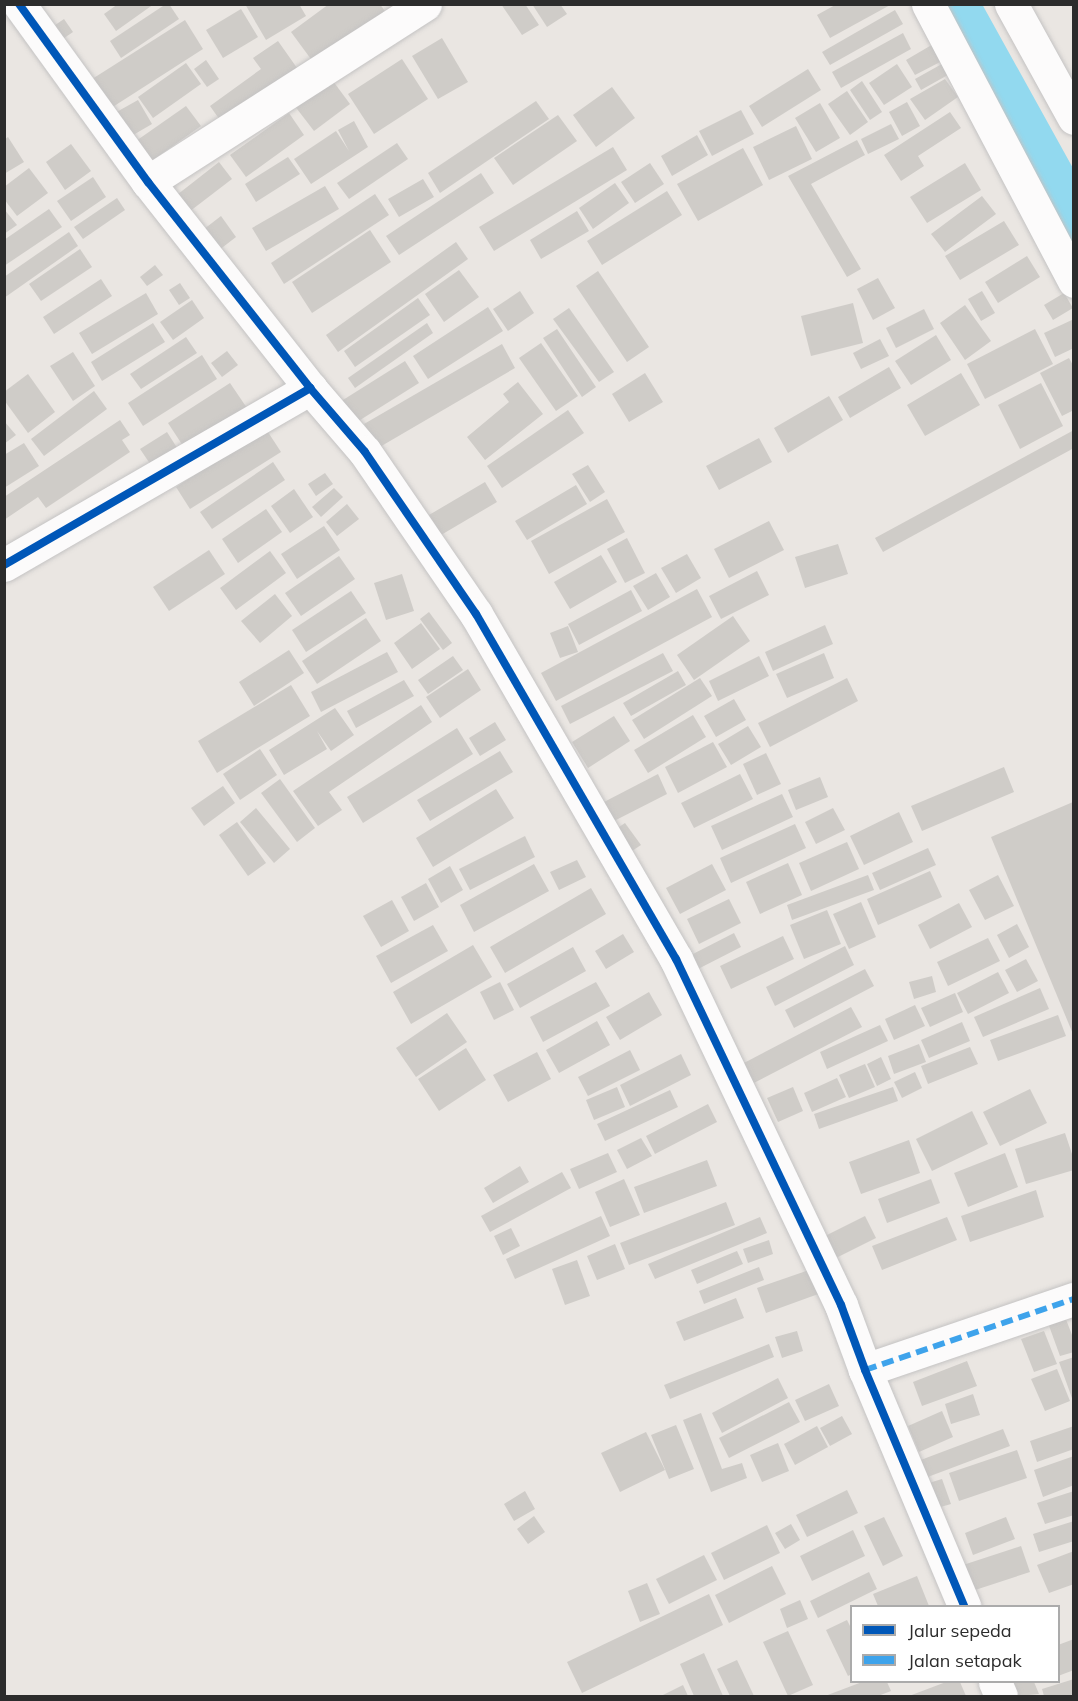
<!DOCTYPE html>
<html>
<head>
<meta charset="utf-8">
<style>
	body { margin:0 }
	#map { position:relative; width:1078px; height:1701px; overflow:hidden; background:#eae6e2; font-family:Mulish,sans-serif }
	div>[style] { position:absolute }
	.river>* { height:56px; margin:-28px; padding:0 28px; transform-origin:28px; border-radius:28px; background:#92d9ef }
	.building>* { inset:0; background:#cfccc8 }
	.roads { filter:drop-shadow(0 0 2px #c4c3c3) drop-shadow(0 0 2px #c4c3c3) }
	.minor>* { height:33px; margin:-16.5px; padding:0 16.5px; transform-origin:16.5px; border-radius:16.5px; background:#fcfbfb }
	.quiet>* { height:6px; margin-top:-3px; transform-origin:0; background:repeating-linear-gradient(90deg,#3ea3eb 0 12px,transparent 0 18px) }
	.cycleway>* { height:8px; margin:-4px; padding:0 4px; transform-origin:4px; border-radius:4px; background:#0057b8 }
	span { translate:-50% -50%; white-space:nowrap; text-align:center; line-height:1.15; -webkit-text-stroke:4.5px #fff; paint-order:stroke }
	.frame { position:absolute; inset:0; border:6px solid #2c2c2c; pointer-events:none }
	.legend { position:absolute; left:850px; top:1605px; width:210px; height:78px; box-sizing:border-box; background:#fff; border:2px solid #ababab; margin:0; padding:8px 10px; list-style:none; font-size:18px; color:#2c2c2c }
	.legend li { display:flex; align-items:center; gap:12px; height:30px }
	.legend b { width:30px; border:2px solid #ababab }
</style>
</head>
<body>
<div id="map">
	<div class="river">
		<i style="left:950px;top:4px;width:256px;rotate:61deg"></i>
	</div>
	<div class="building">
		<i style="clip-path:polygon(118px 4px,154px 4px,116px 31px,104px 14px)"></i>
		<i style="clip-path:polygon(166px 4px,169px 4px,179px 19px,121px 58px,110px 41px)"></i>
		<i style="clip-path:polygon(245px 4px,299px 4px,306px 16px,266px 40px)"></i>
		<i style="clip-path:polygon(329px 4px,380px 4px,390px 19px,319px 70px,291px 32px)"></i>
		<i style="clip-path:polygon(501px 4px,525px 4px,539px 25px,522px 35px)"></i>
		<i style="clip-path:polygon(532px 4px,560px 4px,567px 14px,547px 27px)"></i>
		<i style="clip-path:polygon(837px 4px,892px 4px,830px 38px,817px 15px)"></i>
		<i style="clip-path:polygon(241px 9px,258px 37px,223px 58px,206px 30px)"></i>
		<i style="clip-path:polygon(895px 10px,903px 24px,830px 65px,822px 52px)"></i>
		<i style="clip-path:polygon(64px 19px,73px 32px,54px 45px,45px 32px)"></i>
		<i style="clip-path:polygon(185px 20px,203px 49px,108px 110px,89px 81px)"></i>
		<i style="clip-path:polygon(903px 33px,911px 49px,841px 88px,832px 72px)"></i>
		<i style="clip-path:polygon(442px 38px,468px 82px,438px 99px,412px 56px)"></i>
		<i style="clip-path:polygon(278px 41px,302px 75px,227px 130px,210px 106px,261px 69px,253px 58px)"></i>
		<i style="clip-path:polygon(935px 43px,944px 60px,915px 75px,906px 60px)"></i>
		<i style="clip-path:polygon(402px 59px,428px 99px,374px 134px,348px 94px)"></i>
		<i style="clip-path:polygon(206px 60px,219px 79px,207px 87px,194px 69px)"></i>
		<i style="clip-path:polygon(949px 60px,955px 71px,921px 90px,915px 79px)"></i>
		<i style="clip-path:polygon(186px 63px,201px 84px,153px 118px,138px 97px)"></i>
		<i style="clip-path:polygon(897px 64px,912px 87px,884px 105px,869px 83px)"></i>
		<i style="clip-path:polygon(808px 69px,821px 90px,762px 127px,749px 106px)"></i>
		<i style="clip-path:polygon(330px 77px,350px 104px,314px 131px,294px 105px)"></i>
		<i style="clip-path:polygon(945px 79px,958px 97px,925px 120px,910px 99px)"></i>
		<i style="clip-path:polygon(862px 81px,882px 112px,870px 120px,850px 90px)"></i>
		<i style="clip-path:polygon(612px 87px,635px 118px,596px 147px,573px 115px)"></i>
		<i style="clip-path:polygon(847px 91px,868px 122px,850px 135px,828px 104px)"></i>
		<i style="clip-path:polygon(138px 100px,152px 124px,128px 138px,113px 114px)"></i>
		<i style="clip-path:polygon(536px 101px,549px 119px,440px 193px,428px 173px)"></i>
		<i style="clip-path:polygon(907px 102px,920px 126px,902px 136px,889px 112px)"></i>
		<i style="clip-path:polygon(820px 103px,840px 138px,816px 152px,795px 118px)"></i>
		<i style="clip-path:polygon(186px 106px,201px 126px,150px 162px,136px 141px)"></i>
		<i style="clip-path:polygon(741px 110px,754px 134px,712px 156px,699px 131px)"></i>
		<i style="clip-path:polygon(950px 112px,961px 128px,918px 156px,924px 166px,901px 181px,884px 155px)"></i>
		<i style="clip-path:polygon(289px 113px,304px 135px,246px 177px,230px 155px)"></i>
		<i style="clip-path:polygon(558px 115px,577px 141px,513px 185px,494px 158px)"></i>
		<i style="clip-path:polygon(354px 121px,368px 147px,311px 184px,294px 159px,336px 131px,349px 151px,338px 130px)"></i>
		<i style="clip-path:polygon(891px 124px,899px 139px,868px 154px,861px 139px)"></i>
		<i style="clip-path:polygon(796px 126px,812px 159px,769px 180px,753px 147px)"></i>
		<i style="clip-path:polygon(697px 135px,708px 155px,672px 176px,661px 156px)"></i>
		<i style="clip-path:polygon(8px 137px,24px 162px,4px 174px,4px 140px)"></i>
		<i style="clip-path:polygon(857px 140px,865px 155px,811px 184px,861px 269px,847px 277px,788px 176px)"></i>
		<i style="clip-path:polygon(397px 143px,408px 159px,349px 199px,337px 183px)"></i>
		<i style="clip-path:polygon(71px 144px,91px 171px,65px 190px,46px 162px)"></i>
		<i style="clip-path:polygon(613px 147px,627px 170px,494px 251px,479px 227px)"></i>
		<i style="clip-path:polygon(743px 148px,763px 185px,698px 221px,677px 184px)"></i>
		<i style="clip-path:polygon(288px 157px,300px 174px,256px 202px,245px 184px)"></i>
		<i style="clip-path:polygon(219px 162px,232px 179px,185px 215px,173px 198px)"></i>
		<i style="clip-path:polygon(650px 163px,664px 184px,635px 203px,621px 182px)"></i>
		<i style="clip-path:polygon(965px 163px,981px 190px,927px 223px,910px 197px)"></i>
		<i style="clip-path:polygon(29px 168px,48px 193px,17px 216px,4px 199px,4px 187px)"></i>
		<i style="clip-path:polygon(481px 173px,494px 193px,399px 255px,386px 236px)"></i>
		<i style="clip-path:polygon(93px 177px,106px 197px,71px 221px,57px 201px)"></i>
		<i style="clip-path:polygon(423px 179px,434px 197px,399px 217px,388px 199px)"></i>
		<i style="clip-path:polygon(615px 183px,629px 203px,593px 229px,579px 208px)"></i>
		<i style="clip-path:polygon(325px 186px,339px 209px,266px 251px,252px 228px)"></i>
		<i style="clip-path:polygon(667px 191px,682px 215px,602px 265px,587px 241px)"></i>
		<i style="clip-path:polygon(375px 194px,389px 215px,284px 284px,271px 263px)"></i>
		<i style="clip-path:polygon(982px 196px,996px 214px,945px 252px,931px 234px)"></i>
		<i style="clip-path:polygon(117px 198px,125px 210px,83px 239px,74px 227px)"></i>
		<i style="clip-path:polygon(4px 209px,17px 225px,4px 234px)"></i>
		<i style="clip-path:polygon(49px 209px,62px 227px,4px 266px,4px 240px)"></i>
		<i style="clip-path:polygon(577px 211px,589px 231px,541px 259px,530px 240px)"></i>
		<i style="clip-path:polygon(221px 216px,236px 237px,214px 254px,199px 233px)"></i>
		<i style="clip-path:polygon(1004px 221px,1019px 245px,960px 280px,945px 256px)"></i>
		<i style="clip-path:polygon(370px 230px,391px 262px,312px 313px,292px 282px)"></i>
		<i style="clip-path:polygon(69px 232px,78px 246px,4px 298px,4px 277px)"></i>
		<i style="clip-path:polygon(456px 242px,468px 259px,338px 352px,326px 335px)"></i>
		<i style="clip-path:polygon(80px 249px,92px 267px,41px 301px,29px 284px)"></i>
		<i style="clip-path:polygon(1027px 256px,1040px 277px,998px 303px,985px 282px)"></i>
		<i style="clip-path:polygon(155px 265px,163px 275px,147px 286px,140px 277px)"></i>
		<i style="clip-path:polygon(459px 270px,479px 297px,444px 322px,425px 294px)"></i>
		<i style="clip-path:polygon(598px 271px,649px 347px,627px 362px,576px 286px)"></i>
		<i style="clip-path:polygon(878px 278px,895px 308px,873px 320px,857px 289px)"></i>
		<i style="clip-path:polygon(101px 279px,112px 296px,54px 334px,43px 317px)"></i>
		<i style="clip-path:polygon(180px 283px,190px 298px,179px 305px,169px 290px)"></i>
		<i style="clip-path:polygon(520px 291px,534px 313px,508px 331px,493px 309px)"></i>
		<i style="clip-path:polygon(982px 291px,995px 313px,981px 321px,968px 299px)"></i>
		<i style="clip-path:polygon(146px 293px,158px 314px,92px 354px,79px 333px)"></i>
		<i style="clip-path:polygon(1064px 293px,1073px 308px,1053px 320px,1044px 305px)"></i>
		<i style="clip-path:polygon(418px 298px,430px 315px,355px 367px,344px 351px)"></i>
		<i style="clip-path:polygon(192px 300px,204px 318px,173px 340px,160px 322px)"></i>
		<i style="clip-path:polygon(853px 303px,863px 343px,811px 356px,801px 316px)"></i>
		<i style="clip-path:polygon(965px 305px,991px 341px,965px 360px,940px 323px)"></i>
		<i style="clip-path:polygon(488px 307px,503px 331px,428px 379px,413px 356px)"></i>
		<i style="clip-path:polygon(569px 308px,614px 372px,599px 382px,553px 319px)"></i>
		<i style="clip-path:polygon(924px 309px,934px 329px,896px 348px,886px 328px)"></i>
		<i style="clip-path:polygon(1074px 319px,1074px 348px,1055px 357px,1044px 333px)"></i>
		<i style="clip-path:polygon(153px 323px,165px 342px,102px 381px,91px 362px)"></i>
		<i style="clip-path:polygon(427px 323px,433px 333px,355px 388px,348px 378px)"></i>
		<i style="clip-path:polygon(557px 329px,596px 387px,582px 397px,543px 338px)"></i>
		<i style="clip-path:polygon(1035px 329px,1053px 364px,985px 399px,967px 364px)"></i>
		<i style="clip-path:polygon(936px 335px,951px 360px,911px 385px,895px 361px)"></i>
		<i style="clip-path:polygon(186px 337px,197px 353px,141px 389px,130px 374px)"></i>
		<i style="clip-path:polygon(880px 339px,889px 356px,861px 369px,853px 353px)"></i>
		<i style="clip-path:polygon(541px 343px,578px 396px,556px 411px,519px 358px)"></i>
		<i style="clip-path:polygon(502px 344px,515px 368px,378px 448px,364px 424px)"></i>
		<i style="clip-path:polygon(227px 351px,238px 365px,222px 377px,211px 363px)"></i>
		<i style="clip-path:polygon(73px 352px,95px 386px,73px 401px,50px 366px)"></i>
		<i style="clip-path:polygon(202px 355px,217px 379px,143px 426px,128px 403px)"></i>
		<i style="clip-path:polygon(1069px 358px,1074px 367px,1074px 410px,1062px 416px,1040px 373px)"></i>
		<i style="clip-path:polygon(405px 361px,419px 383px,349px 427px,335px 405px)"></i>
		<i style="clip-path:polygon(889px 367px,901px 388px,850px 418px,838px 397px)"></i>
		<i style="clip-path:polygon(645px 373px,663px 402px,629px 422px,612px 394px)"></i>
		<i style="clip-path:polygon(961px 373px,980px 405px,925px 436px,907px 405px)"></i>
		<i style="clip-path:polygon(28px 374px,55px 412px,28px 433px,4px 400px,4px 392px)"></i>
		<i style="clip-path:polygon(518px 382px,543px 414px,485px 460px,467px 437px,509px 402px,503px 394px)"></i>
		<i style="clip-path:polygon(230px 383px,249px 411px,187px 452px,168px 423px)"></i>
		<i style="clip-path:polygon(1041px 383px,1063px 426px,1020px 449px,998px 405px)"></i>
		<i style="clip-path:polygon(94px 391px,107px 409px,44px 456px,31px 439px)"></i>
		<i style="clip-path:polygon(829px 396px,843px 420px,788px 453px,774px 428px)"></i>
		<i style="clip-path:polygon(568px 410px,584px 433px,502px 488px,487px 466px)"></i>
		<i style="clip-path:polygon(120px 420px,130px 435px,122px 440px,130px 452px,46px 508px,38px 497px,4px 520px,4px 497px)"></i>
		<i style="clip-path:polygon(4px 421px,16px 435px,4px 444px)"></i>
		<i style="clip-path:polygon(266px 429px,281px 452px,190px 509px,176px 487px)"></i>
		<i style="clip-path:polygon(1074px 430px,1074px 448px,883px 552px,875px 538px)"></i>
		<i style="clip-path:polygon(167px 432px,181px 454px,155px 471px,140px 449px)"></i>
		<i style="clip-path:polygon(759px 438px,772px 462px,719px 490px,706px 466px)"></i>
		<i style="clip-path:polygon(24px 443px,39px 466px,4px 488px,4px 455px)"></i>
		<i style="clip-path:polygon(273px 462px,285px 480px,212px 529px,200px 512px)"></i>
		<i style="clip-path:polygon(588px 465px,605px 492px,590px 502px,572px 474px)"></i>
		<i style="clip-path:polygon(325px 473px,333px 484px,316px 496px,308px 484px)"></i>
		<i style="clip-path:polygon(485px 482px,497px 502px,441px 535px,429px 515px)"></i>
		<i style="clip-path:polygon(576px 485px,587px 504px,527px 540px,515px 521px)"></i>
		<i style="clip-path:polygon(334px 488px,343px 497px,321px 517px,312px 507px)"></i>
		<i style="clip-path:polygon(294px 489px,313px 517px,290px 533px,271px 506px)"></i>
		<i style="clip-path:polygon(607px 499px,625px 532px,549px 574px,531px 541px)"></i>
		<i style="clip-path:polygon(347px 504px,359px 519px,337px 536px,326px 522px)"></i>
		<i style="clip-path:polygon(266px 509px,282px 532px,238px 563px,222px 539px)"></i>
		<i style="clip-path:polygon(769px 521px,784px 550px,729px 578px,714px 549px)"></i>
		<i style="clip-path:polygon(324px 526px,340px 550px,297px 579px,281px 554px)"></i>
		<i style="clip-path:polygon(627px 538px,645px 573px,625px 583px,607px 549px)"></i>
		<i style="clip-path:polygon(838px 544px,848px 574px,805px 588px,795px 557px)"></i>
		<i style="clip-path:polygon(209px 550px,225px 574px,169px 611px,153px 587px)"></i>
		<i style="clip-path:polygon(270px 551px,286px 573px,236px 610px,220px 588px)"></i>
		<i style="clip-path:polygon(687px 554px,701px 578px,676px 593px,661px 568px)"></i>
		<i style="clip-path:polygon(601px 555px,617px 582px,570px 609px,554px 582px)"></i>
		<i style="clip-path:polygon(339px 556px,355px 579px,301px 616px,285px 593px)"></i>
		<i style="clip-path:polygon(757px 571px,769px 595px,721px 619px,709px 596px)"></i>
		<i style="clip-path:polygon(656px 573px,670px 597px,648px 610px,633px 586px)"></i>
		<i style="clip-path:polygon(402px 574px,414px 611px,386px 620px,374px 583px)"></i>
		<i style="clip-path:polygon(697px 589px,712px 617px,556px 701px,541px 673px)"></i>
		<i style="clip-path:polygon(631px 590px,642px 611px,579px 645px,568px 624px)"></i>
		<i style="clip-path:polygon(351px 591px,366px 613px,306px 652px,292px 630px)"></i>
		<i style="clip-path:polygon(275px 594px,292px 616px,260px 643px,241px 621px)"></i>
		<i style="clip-path:polygon(429px 612px,452px 643px,443px 650px,420px 619px)"></i>
		<i style="clip-path:polygon(733px 616px,750px 641px,694px 680px,677px 655px)"></i>
		<i style="clip-path:polygon(366px 618px,381px 641px,317px 684px,302px 661px)"></i>
		<i style="clip-path:polygon(421px 623px,440px 649px,412px 669px,394px 643px)"></i>
		<i style="clip-path:polygon(825px 625px,833px 644px,773px 671px,765px 652px)"></i>
		<i style="clip-path:polygon(568px 626px,578px 652px,560px 658px,550px 633px)"></i>
		<i style="clip-path:polygon(289px 650px,304px 673px,254px 706px,239px 682px)"></i>
		<i style="clip-path:polygon(387px 652px,398px 672px,321px 712px,311px 692px)"></i>
		<i style="clip-path:polygon(663px 653px,673px 671px,570px 724px,561px 706px)"></i>
		<i style="clip-path:polygon(824px 653px,834px 678px,787px 698px,776px 674px)"></i>
		<i style="clip-path:polygon(453px 656px,463px 670px,428px 694px,418px 680px)"></i>
		<i style="clip-path:polygon(759px 656px,769px 676px,718px 701px,709px 681px)"></i>
		<i style="clip-path:polygon(468px 669px,481px 690px,440px 718px,426px 697px)"></i>
		<i style="clip-path:polygon(678px 671px,686px 685px,631px 716px,623px 703px)"></i>
		<i style="clip-path:polygon(700px 678px,712px 696px,644px 739px,632px 720px)"></i>
		<i style="clip-path:polygon(847px 678px,858px 701px,770px 747px,758px 723px)"></i>
		<i style="clip-path:polygon(404px 680px,414px 696px,356px 728px,347px 711px)"></i>
		<i style="clip-path:polygon(291px 685px,310px 716px,217px 773px,198px 741px)"></i>
		<i style="clip-path:polygon(734px 699px,746px 720px,716px 737px,704px 716px)"></i>
		<i style="clip-path:polygon(421px 705px,432px 722px,329px 792px,342px 810px,318px 826px,293px 791px)"></i>
		<i style="clip-path:polygon(335px 708px,354px 735px,331px 751px,317px 731px,327px 749px,284px 775px,269px 750px)"></i>
		<i style="clip-path:polygon(693px 715px,706px 737px,648px 773px,634px 750px)"></i>
		<i style="clip-path:polygon(614px 716px,630px 741px,588px 768px,572px 742px)"></i>
		<i style="clip-path:polygon(495px 722px,506px 740px,480px 756px,469px 738px)"></i>
		<i style="clip-path:polygon(748px 726px,761px 747px,731px 765px,718px 744px)"></i>
		<i style="clip-path:polygon(457px 728px,473px 754px,363px 823px,347px 797px)"></i>
		<i style="clip-path:polygon(713px 742px,727px 767px,678px 793px,665px 767px)"></i>
		<i style="clip-path:polygon(260px 749px,277px 775px,240px 800px,223px 774px)"></i>
		<i style="clip-path:polygon(500px 751px,513px 772px,430px 821px,417px 800px)"></i>
		<i style="clip-path:polygon(766px 753px,781px 784px,757px 795px,743px 764px)"></i>
		<i style="clip-path:polygon(1004px 767px,1014px 792px,922px 831px,911px 806px)"></i>
		<i style="clip-path:polygon(658px 774px,667px 794px,614px 821px,604px 802px)"></i>
		<i style="clip-path:polygon(740px 774px,753px 799px,694px 828px,681px 803px)"></i>
		<i style="clip-path:polygon(820px 777px,828px 797px,796px 810px,788px 790px)"></i>
		<i style="clip-path:polygon(280px 779px,315px 828px,297px 842px,261px 793px)"></i>
		<i style="clip-path:polygon(223px 786px,235px 803px,204px 826px,191px 808px)"></i>
		<i style="clip-path:polygon(496px 789px,514px 818px,433px 867px,416px 838px)"></i>
		<i style="clip-path:polygon(782px 794px,793px 817px,722px 850px,711px 826px)"></i>
		<i style="clip-path:polygon(1073px 802px,1073px 1034px,991px 837px)"></i>
		<i style="clip-path:polygon(256px 808px,290px 849px,274px 863px,240px 822px)"></i>
		<i style="clip-path:polygon(833px 808px,845px 830px,816px 844px,805px 822px)"></i>
		<i style="clip-path:polygon(899px 812px,913px 842px,864px 865px,850px 836px)"></i>
		<i style="clip-path:polygon(237px 822px,266px 863px,248px 876px,219px 835px)"></i>
		<i style="clip-path:polygon(625px 823px,641px 845px,629px 853px,613px 831px)"></i>
		<i style="clip-path:polygon(795px 824px,806px 848px,731px 883px,720px 858px)"></i>
		<i style="clip-path:polygon(525px 836px,535px 857px,470px 890px,459px 869px)"></i>
		<i style="clip-path:polygon(847px 842px,859px 869px,811px 891px,799px 863px)"></i>
		<i style="clip-path:polygon(928px 848px,936px 865px,880px 890px,872px 873px)"></i>
		<i style="clip-path:polygon(577px 860px,586px 877px,559px 890px,550px 872px)"></i>
		<i style="clip-path:polygon(788px 863px,802px 895px,760px 914px,746px 882px)"></i>
		<i style="clip-path:polygon(534px 864px,549px 891px,474px 932px,460px 905px)"></i>
		<i style="clip-path:polygon(712px 864px,726px 890px,680px 914px,666px 888px)"></i>
		<i style="clip-path:polygon(450px 866px,463px 890px,441px 903px,428px 879px)"></i>
		<i style="clip-path:polygon(930px 871px,942px 897px,878px 925px,867px 899px)"></i>
		<i style="clip-path:polygon(868px 875px,874px 890px,792px 920px,787px 905px)"></i>
		<i style="clip-path:polygon(998px 875px,1014px 906px,985px 920px,969px 890px)"></i>
		<i style="clip-path:polygon(426px 883px,439px 907px,414px 921px,401px 897px)"></i>
		<i style="clip-path:polygon(591px 888px,606px 914px,505px 973px,490px 947px)"></i>
		<i style="clip-path:polygon(729px 899px,741px 923px,699px 944px,687px 919px)"></i>
		<i style="clip-path:polygon(392px 900px,409px 931px,381px 947px,363px 916px)"></i>
		<i style="clip-path:polygon(861px 902px,876px 937px,849px 949px,833px 914px)"></i>
		<i style="clip-path:polygon(959px 903px,972px 927px,930px 949px,918px 925px)"></i>
		<i style="clip-path:polygon(827px 910px,841px 944px,804px 959px,790px 925px)"></i>
		<i style="clip-path:polygon(1017px 924px,1029px 947px,1009px 958px,997px 935px)"></i>
		<i style="clip-path:polygon(433px 925px,448px 951px,391px 983px,376px 956px)"></i>
		<i style="clip-path:polygon(734px 933px,741px 947px,698px 969px,691px 955px)"></i>
		<i style="clip-path:polygon(623px 934px,634px 952px,606px 969px,595px 951px)"></i>
		<i style="clip-path:polygon(783px 936px,794px 959px,731px 989px,720px 966px)"></i>
		<i style="clip-path:polygon(988px 938px,1000px 961px,948px 986px,937px 962px)"></i>
		<i style="clip-path:polygon(473px 945px,492px 977px,411px 1024px,393px 992px)"></i>
		<i style="clip-path:polygon(845px 946px,854px 965px,775px 1006px,766px 987px)"></i>
		<i style="clip-path:polygon(573px 947px,586px 971px,520px 1008px,507px 984px)"></i>
		<i style="clip-path:polygon(1026px 959px,1038px 981px,1017px 992px,1005px 970px)"></i>
		<i style="clip-path:polygon(865px 969px,874px 986px,794px 1028px,785px 1010px)"></i>
		<i style="clip-path:polygon(998px 972px,1009px 993px,968px 1014px,957px 993px)"></i>
		<i style="clip-path:polygon(932px 976px,936px 992px,914px 999px,909px 982px)"></i>
		<i style="clip-path:polygon(500px 982px,514px 1010px,494px 1020px,480px 992px)"></i>
		<i style="clip-path:polygon(596px 982px,610px 1006px,543px 1042px,530px 1017px)"></i>
		<i style="clip-path:polygon(1040px 988px,1049px 1009px,983px 1037px,974px 1017px)"></i>
		<i style="clip-path:polygon(649px 992px,662px 1015px,620px 1040px,606px 1017px)"></i>
		<i style="clip-path:polygon(955px 993px,963px 1012px,930px 1027px,921px 1008px)"></i>
		<i style="clip-path:polygon(915px 1005px,925px 1026px,894px 1040px,885px 1019px)"></i>
		<i style="clip-path:polygon(851px 1007px,862px 1027px,752px 1084px,742px 1064px)"></i>
		<i style="clip-path:polygon(447px 1013px,467px 1042px,416px 1077px,396px 1048px)"></i>
		<i style="clip-path:polygon(1058px 1015px,1066px 1036px,998px 1061px,990px 1040px)"></i>
		<i style="clip-path:polygon(597px 1021px,610px 1045px,559px 1073px,546px 1050px)"></i>
		<i style="clip-path:polygon(962px 1022px,970px 1041px,929px 1058px,921px 1040px)"></i>
		<i style="clip-path:polygon(880px 1025px,888px 1041px,827px 1069px,820px 1052px)"></i>
		<i style="clip-path:polygon(919px 1044px,926px 1062px,894px 1074px,888px 1056px)"></i>
		<i style="clip-path:polygon(970px 1047px,978px 1064px,928px 1084px,921px 1066px)"></i>
		<i style="clip-path:polygon(466px 1048px,486px 1080px,439px 1111px,418px 1079px)"></i>
		<i style="clip-path:polygon(630px 1050px,640px 1070px,588px 1096px,578px 1077px)"></i>
		<i style="clip-path:polygon(537px 1052px,551px 1079px,508px 1102px,493px 1075px)"></i>
		<i style="clip-path:polygon(681px 1054px,691px 1075px,630px 1106px,620px 1085px)"></i>
		<i style="clip-path:polygon(881px 1057px,891px 1079px,877px 1086px,867px 1064px)"></i>
		<i style="clip-path:polygon(865px 1064px,875px 1087px,849px 1098px,839px 1075px)"></i>
		<i style="clip-path:polygon(915px 1072px,922px 1088px,902px 1098px,894px 1082px)"></i>
		<i style="clip-path:polygon(837px 1078px,846px 1097px,812px 1112px,804px 1093px)"></i>
		<i style="clip-path:polygon(617px 1087px,625px 1107px,594px 1120px,586px 1100px)"></i>
		<i style="clip-path:polygon(793px 1087px,803px 1111px,778px 1122px,767px 1098px)"></i>
		<i style="clip-path:polygon(893px 1087px,898px 1101px,819px 1129px,814px 1114px)"></i>
		<i style="clip-path:polygon(1030px 1089px,1047px 1123px,1000px 1146px,983px 1112px)"></i>
		<i style="clip-path:polygon(670px 1090px,678px 1107px,605px 1141px,597px 1124px)"></i>
		<i style="clip-path:polygon(708px 1104px,717px 1122px,655px 1154px,646px 1136px)"></i>
		<i style="clip-path:polygon(972px 1111px,988px 1144px,932px 1171px,916px 1139px)"></i>
		<i style="clip-path:polygon(1065px 1133px,1074px 1160px,1074px 1170px,1026px 1184px,1015px 1149px)"></i>
		<i style="clip-path:polygon(641px 1138px,652px 1156px,627px 1169px,617px 1150px)"></i>
		<i style="clip-path:polygon(909px 1140px,920px 1173px,861px 1194px,849px 1162px)"></i>
		<i style="clip-path:polygon(608px 1153px,617px 1172px,579px 1189px,570px 1169px)"></i>
		<i style="clip-path:polygon(1005px 1153px,1018px 1187px,968px 1207px,954px 1173px)"></i>
		<i style="clip-path:polygon(707px 1160px,717px 1186px,644px 1213px,634px 1187px)"></i>
		<i style="clip-path:polygon(520px 1166px,529px 1182px,493px 1203px,484px 1188px)"></i>
		<i style="clip-path:polygon(562px 1172px,571px 1188px,490px 1232px,481px 1216px)"></i>
		<i style="clip-path:polygon(624px 1179px,640px 1215px,610px 1227px,595px 1192px)"></i>
		<i style="clip-path:polygon(931px 1179px,940px 1203px,887px 1223px,878px 1199px)"></i>
		<i style="clip-path:polygon(1036px 1190px,1044px 1217px,970px 1242px,961px 1216px)"></i>
		<i style="clip-path:polygon(726px 1202px,735px 1225px,629px 1265px,620px 1243px)"></i>
		<i style="clip-path:polygon(601px 1216px,610px 1236px,515px 1279px,506px 1259px)"></i>
		<i style="clip-path:polygon(865px 1216px,876px 1238px,836px 1258px,825px 1236px)"></i>
		<i style="clip-path:polygon(760px 1217px,767px 1233px,655px 1279px,648px 1264px)"></i>
		<i style="clip-path:polygon(947px 1217px,957px 1240px,882px 1270px,872px 1246px)"></i>
		<i style="clip-path:polygon(511px 1228px,520px 1246px,503px 1255px,494px 1236px)"></i>
		<i style="clip-path:polygon(769px 1240px,773px 1254px,748px 1263px,743px 1249px)"></i>
		<i style="clip-path:polygon(615px 1244px,625px 1269px,597px 1280px,587px 1256px)"></i>
		<i style="clip-path:polygon(737px 1251px,743px 1264px,697px 1284px,691px 1270px)"></i>
		<i style="clip-path:polygon(577px 1260px,590px 1296px,565px 1305px,552px 1269px)"></i>
		<i style="clip-path:polygon(759px 1267px,764px 1280px,704px 1304px,699px 1291px)"></i>
		<i style="clip-path:polygon(812px 1269px,821px 1293px,766px 1313px,757px 1288px)"></i>
		<i style="clip-path:polygon(736px 1298px,744px 1318px,684px 1341px,676px 1322px)"></i>
		<i style="clip-path:polygon(1065px 1317px,1074px 1340px,1074px 1352px,1060px 1356px,1048px 1323px)"></i>
		<i style="clip-path:polygon(797px 1331px,803px 1351px,782px 1358px,775px 1337px)"></i>
		<i style="clip-path:polygon(1044px 1331px,1057px 1364px,1034px 1372px,1021px 1339px)"></i>
		<i style="clip-path:polygon(769px 1344px,774px 1357px,670px 1399px,664px 1385px)"></i>
		<i style="clip-path:polygon(1074px 1357px,1074px 1401px,1073px 1401px,1059px 1362px)"></i>
		<i style="clip-path:polygon(967px 1361px,977px 1386px,922px 1406px,913px 1382px)"></i>
		<i style="clip-path:polygon(1057px 1369px,1070px 1401px,1045px 1411px,1031px 1379px)"></i>
		<i style="clip-path:polygon(778px 1378px,788px 1398px,722px 1433px,712px 1413px)"></i>
		<i style="clip-path:polygon(829px 1384px,839px 1406px,805px 1421px,795px 1400px)"></i>
		<i style="clip-path:polygon(973px 1394px,980px 1415px,951px 1424px,945px 1404px)"></i>
		<i style="clip-path:polygon(789px 1402px,800px 1422px,729px 1458px,719px 1438px)"></i>
		<i style="clip-path:polygon(942px 1411px,953px 1437px,919px 1452px,908px 1426px)"></i>
		<i style="clip-path:polygon(701px 1413px,722px 1469px,742px 1463px,747px 1478px,711px 1492px,683px 1420px)"></i>
		<i style="clip-path:polygon(842px 1416px,852px 1434px,830px 1446px,820px 1428px)"></i>
		<i style="clip-path:polygon(676px 1425px,694px 1469px,669px 1479px,651px 1435px)"></i>
		<i style="clip-path:polygon(817px 1426px,828px 1447px,795px 1465px,784px 1444px)"></i>
		<i style="clip-path:polygon(1074px 1426px,1074px 1449px,1037px 1462px,1030px 1441px)"></i>
		<i style="clip-path:polygon(1003px 1429px,1010px 1446px,925px 1478px,918px 1461px)"></i>
		<i style="clip-path:polygon(646px 1432px,665px 1470px,620px 1492px,601px 1453px)"></i>
		<i style="clip-path:polygon(778px 1443px,789px 1471px,762px 1482px,750px 1455px)"></i>
		<i style="clip-path:polygon(1017px 1450px,1027px 1478px,959px 1501px,949px 1473px)"></i>
		<i style="clip-path:polygon(1074px 1456px,1074px 1485px,1043px 1497px,1034px 1470px)"></i>
		<i style="clip-path:polygon(942px 1479px,951px 1504px,937px 1508px,929px 1483px)"></i>
		<i style="clip-path:polygon(847px 1490px,858px 1513px,807px 1537px,796px 1515px)"></i>
		<i style="clip-path:polygon(525px 1491px,535px 1509px,514px 1521px,504px 1504px)"></i>
		<i style="clip-path:polygon(1074px 1491px,1074px 1515px,1045px 1524px,1037px 1503px)"></i>
		<i style="clip-path:polygon(534px 1516px,545px 1532px,528px 1544px,517px 1529px)"></i>
		<i style="clip-path:polygon(884px 1517px,903px 1556px,883px 1566px,864px 1526px)"></i>
		<i style="clip-path:polygon(1006px 1517px,1015px 1539px,973px 1555px,965px 1533px)"></i>
		<i style="clip-path:polygon(1074px 1521px,1074px 1541px,1039px 1552px,1033px 1534px)"></i>
		<i style="clip-path:polygon(791px 1524px,800px 1540px,785px 1549px,775px 1533px)"></i>
		<i style="clip-path:polygon(767px 1525px,780px 1553px,724px 1580px,711px 1553px)"></i>
		<i style="clip-path:polygon(853px 1530px,865px 1556px,812px 1581px,800px 1556px)"></i>
		<i style="clip-path:polygon(1021px 1546px,1030px 1572px,969px 1592px,960px 1566px)"></i>
		<i style="clip-path:polygon(1074px 1551px,1074px 1584px,1049px 1593px,1037px 1565px)"></i>
		<i style="clip-path:polygon(704px 1555px,717px 1580px,669px 1604px,656px 1579px)"></i>
		<i style="clip-path:polygon(772px 1566px,786px 1594px,729px 1623px,715px 1595px)"></i>
		<i style="clip-path:polygon(869px 1572px,877px 1589px,818px 1618px,810px 1601px)"></i>
		<i style="clip-path:polygon(917px 1576px,929px 1606px,878px 1606px,873px 1594px)"></i>
		<i style="clip-path:polygon(647px 1583px,660px 1614px,640px 1622px,628px 1591px)"></i>
		<i style="clip-path:polygon(709px 1594px,723px 1625px,582px 1693px,567px 1662px)"></i>
		<i style="clip-path:polygon(800px 1600px,808px 1619px,787px 1628px,780px 1609px)"></i>
		<i style="clip-path:polygon(847px 1620px,852px 1630px,852px 1674px,848px 1676px,826px 1630px)"></i>
		<i style="clip-path:polygon(788px 1631px,813px 1685px,788px 1696px,763px 1642px)"></i>
		<i style="clip-path:polygon(1074px 1639px,1074px 1670px,1058px 1676px,1058px 1645px)"></i>
		<i style="clip-path:polygon(704px 1653px,723px 1696px,694px 1696px,680px 1664px)"></i>
		<i style="clip-path:polygon(737px 1660px,754px 1696px,730px 1696px,717px 1669px)"></i>
		<i style="clip-path:polygon(1074px 1679px,1074px 1696px,1044px 1696px,1042px 1689px)"></i>
		<i style="clip-path:polygon(862px 1682px,887px 1682px,891px 1691px,878px 1696px,825px 1696px)"></i>
		<i style="clip-path:polygon(946px 1682px,960px 1682px,966px 1696px,909px 1696px)"></i>
		<i style="clip-path:polygon(1012px 1682px,1034px 1682px,1039px 1694px,1018px 1696px)"></i>
		<i style="clip-path:polygon(683px 1685px,688px 1696px,664px 1696px,663px 1695px)"></i>
	</div>
	<div class="roads">
		<div class="minor">
			<i style="left:19px;top:4px;width:220px;rotate:54.1deg"></i>
			<i style="left:148px;top:182px;width:262px;rotate:51.8deg"></i>
			<i style="left:310px;top:388px;width:84px;rotate:49.3deg"></i>
			<i style="left:365px;top:452px;width:196px;rotate:55.6deg"></i>
			<i style="left:476px;top:614px;width:399px;rotate:59.9deg"></i>
			<i style="left:676px;top:959px;width:383px;rotate:64.5deg"></i>
			<i style="left:841px;top:1305px;width:69px;rotate:69.7deg"></i>
			<i style="left:865px;top:1370px;width:256px;rotate:67.2deg"></i>
			<i style="left:928px;top:4px;width:313px;rotate:62.2deg"></i>
			<i style="left:1011px;top:4px;width:130px;rotate:61.1deg"></i>
			<i style="left:148px;top:182px;width:329px;rotate:-32.7deg"></i>
			<i style="left:4px;top:565px;width:354px;rotate:-30deg"></i>
			<i style="left:865px;top:1370px;width:221px;rotate:-18.8deg"></i>
			<i style="left:995px;top:1682px;width:15px;rotate:67deg"></i>
		</div>
	</div>
	<div class="quiet">
		<i style="left:865px;top:1370px;width:221px;rotate:-18.8deg"></i>
	</div>
	<div class="cycleway">
		<i style="left:19px;top:4px;width:220px;rotate:54.1deg"></i>
		<i style="left:148px;top:182px;width:262px;rotate:51.8deg"></i>
		<i style="left:310px;top:388px;width:84px;rotate:49.3deg"></i>
		<i style="left:365px;top:452px;width:196px;rotate:55.6deg"></i>
		<i style="left:476px;top:614px;width:399px;rotate:59.9deg"></i>
		<i style="left:676px;top:959px;width:383px;rotate:64.5deg"></i>
		<i style="left:841px;top:1305px;width:69px;rotate:69.7deg"></i>
		<i style="left:865px;top:1370px;width:256px;rotate:67.2deg"></i>
		<i style="left:4px;top:565px;width:354px;rotate:-30deg"></i>
	</div>
	<div class="frame"></div>
	<ul class="legend">
	<li><b style="height:8px;background:#0057b8"></b>Jalur sepeda</li>
	<li><b style="height:8px;background:#3ea3eb"></b>Jalan setapak</li>
	</ul>
</div>
</body>
</html>
